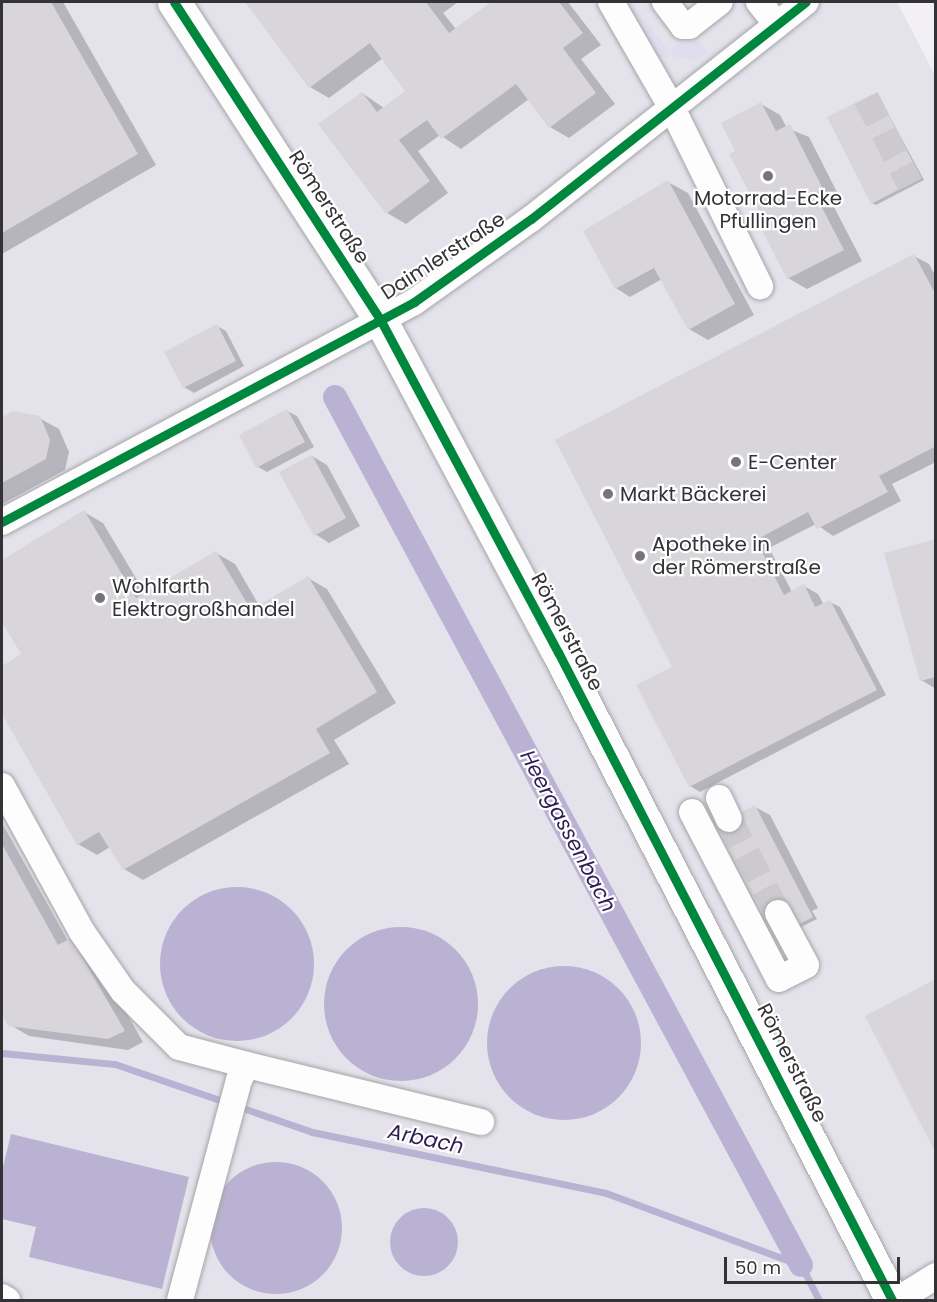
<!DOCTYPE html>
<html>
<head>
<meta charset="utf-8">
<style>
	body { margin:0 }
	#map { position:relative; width:937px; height:1302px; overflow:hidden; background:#f2f0f5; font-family:Poppins,sans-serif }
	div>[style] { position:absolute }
	.built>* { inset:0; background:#e4e2eb }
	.green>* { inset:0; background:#e1ddee }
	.water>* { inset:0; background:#bab2d2 }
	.round { border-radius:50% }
	.shadow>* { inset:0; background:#0003 }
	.stream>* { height:7px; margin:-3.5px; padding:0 3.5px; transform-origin:3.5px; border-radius:3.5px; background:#bab2d2 }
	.canal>* { height:24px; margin:-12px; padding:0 12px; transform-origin:12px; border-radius:12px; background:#bab2d2 }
	.building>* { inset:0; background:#d8d6da }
	.minor-tunnel>* { height:26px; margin-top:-13px; transform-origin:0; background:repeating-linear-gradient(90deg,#cccacf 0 26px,transparent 0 39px) }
	.roads { filter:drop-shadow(0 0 2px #a6a5a8) drop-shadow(0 0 2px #a6a5a8) }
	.minor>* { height:26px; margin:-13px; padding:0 13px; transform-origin:13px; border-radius:13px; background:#fdfdfe }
	.major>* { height:33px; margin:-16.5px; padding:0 16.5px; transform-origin:16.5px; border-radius:16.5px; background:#fdfdfe }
	.cycleway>* { height:9px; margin:-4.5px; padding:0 4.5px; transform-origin:4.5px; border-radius:4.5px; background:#00873e }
	.dots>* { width:16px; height:16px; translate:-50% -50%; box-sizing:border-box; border:3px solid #fff; border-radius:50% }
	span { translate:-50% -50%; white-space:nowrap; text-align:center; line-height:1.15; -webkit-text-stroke:4.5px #fff; paint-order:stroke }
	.poi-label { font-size:20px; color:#333235 }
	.left { translate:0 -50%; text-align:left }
	.street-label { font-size:20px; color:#333235 }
	.water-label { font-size:21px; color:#2f1e53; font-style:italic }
	.frame { position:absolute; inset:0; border:3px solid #333235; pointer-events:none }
	.scale { position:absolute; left:724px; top:1257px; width:176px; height:27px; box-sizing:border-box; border:3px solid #333235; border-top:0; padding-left:8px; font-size:18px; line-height:21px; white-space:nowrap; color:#333235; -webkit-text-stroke:4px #fff; paint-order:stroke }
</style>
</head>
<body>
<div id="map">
	<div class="built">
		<i style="clip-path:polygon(2px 2px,897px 2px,936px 77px,935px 1300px,2px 1300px)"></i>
	</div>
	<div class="green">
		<i style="clip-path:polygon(626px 2px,631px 2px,670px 52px,668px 59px,659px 57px)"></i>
		<i style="clip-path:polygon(699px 41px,709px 53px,703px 56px,691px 60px,672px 56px,670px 49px,679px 43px)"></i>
	</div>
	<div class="water">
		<i class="round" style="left:160px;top:887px;width:154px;height:154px"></i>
		<i class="round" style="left:324px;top:927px;width:154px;height:154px"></i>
		<i class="round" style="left:487px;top:966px;width:154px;height:154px"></i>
		<i style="clip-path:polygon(11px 1134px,189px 1177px,162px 1289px,29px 1257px,36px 1227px,2px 1219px,2px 1171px)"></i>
		<i class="round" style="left:210px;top:1162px;width:132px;height:132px"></i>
		<i class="round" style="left:390px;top:1208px;width:68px;height:68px"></i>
	</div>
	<div class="shadow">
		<i style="clip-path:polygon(2px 2px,63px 2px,156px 165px,2px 254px)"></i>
		<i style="clip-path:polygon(246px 2px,458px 2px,443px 13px,456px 29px,493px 2px,568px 2px,601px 45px,581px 59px,615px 104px,569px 138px,550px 127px,529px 99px,461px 149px,440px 135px,418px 151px,448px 193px,406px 224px,387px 213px,362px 93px,384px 108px,407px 91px,383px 58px,329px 98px,310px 87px)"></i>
		<i style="clip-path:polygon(877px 93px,924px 180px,876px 205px,872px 203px)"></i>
		<i style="clip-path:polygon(761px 104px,780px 115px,787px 128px,809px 137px,841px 200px,833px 205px,862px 261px,807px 289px,788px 278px,737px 151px)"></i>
		<i style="clip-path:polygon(668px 182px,688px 193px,754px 315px,708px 340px,689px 329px,662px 279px,630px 297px,616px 288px,623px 207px)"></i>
		<i style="clip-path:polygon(914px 256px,929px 264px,936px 277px,936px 462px,892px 484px,901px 501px,833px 536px,816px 524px,769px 548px,792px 592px,804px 586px,818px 594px,824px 605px,830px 602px,840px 607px,886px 695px,700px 792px,690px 786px,674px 668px)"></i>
		<i style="clip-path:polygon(217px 326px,226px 331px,244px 366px,194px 393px,184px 387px)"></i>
		<i style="clip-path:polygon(287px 411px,297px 416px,314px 447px,267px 472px,258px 467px)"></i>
		<i style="clip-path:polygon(13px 413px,39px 418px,59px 429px,69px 452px,65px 470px,2px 504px,2px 419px)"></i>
		<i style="clip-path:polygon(312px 456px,327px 465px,360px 526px,329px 543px,315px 534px)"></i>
		<i style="clip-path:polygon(84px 512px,103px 523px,146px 595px,216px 553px,235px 564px,260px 607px,308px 578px,327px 589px,396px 703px,334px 740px,349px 764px,143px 880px,124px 869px,110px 847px,97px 855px,78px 844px,2px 711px,2px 667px,23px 655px,2px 619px,2px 561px)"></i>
		<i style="clip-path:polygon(936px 540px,936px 689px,921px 680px)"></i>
		<i style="clip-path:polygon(755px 807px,770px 815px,818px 908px,812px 911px,817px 919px,801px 927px,779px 928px,764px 920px)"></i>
		<i style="clip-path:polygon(2px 823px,68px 941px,71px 940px,91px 951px,143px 1042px,128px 1050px,29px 1036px,9px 1024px,2px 1012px)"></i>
	</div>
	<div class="stream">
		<i style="left:2px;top:1053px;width:114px;rotate:5.6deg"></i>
		<i style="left:115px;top:1064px;width:208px;rotate:19deg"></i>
		<i style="left:312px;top:1132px;width:300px;rotate:11.7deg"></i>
		<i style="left:606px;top:1193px;width:208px;rotate:20.3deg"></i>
		<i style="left:801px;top:1265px;width:39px;rotate:63deg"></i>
	</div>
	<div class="canal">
		<i style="left:335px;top:397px;width:985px;rotate:61.77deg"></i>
	</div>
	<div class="building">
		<i style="clip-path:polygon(2px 2px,51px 2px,138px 154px,2px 233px)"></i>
		<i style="clip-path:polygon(245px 2px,426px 2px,449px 33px,491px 2px,559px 2px,583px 33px,563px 48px,596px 93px,549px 128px,516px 84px,441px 139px,427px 120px,399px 140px,430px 181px,386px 214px,318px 124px,362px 92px,377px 112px,405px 91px,370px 43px,309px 88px)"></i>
		<i style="clip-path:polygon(877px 92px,921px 178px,871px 204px,827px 117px)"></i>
		<i style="clip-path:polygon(761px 102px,776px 131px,790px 124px,823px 189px,815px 194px,844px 250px,787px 279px,757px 220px,762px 217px,729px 154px,735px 151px,721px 123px)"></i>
		<i style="clip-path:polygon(668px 180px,735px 304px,688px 330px,654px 268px,615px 289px,583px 231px)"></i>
		<i style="clip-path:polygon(914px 254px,936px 295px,936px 446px,879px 476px,888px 492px,817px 529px,808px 512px,756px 540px,784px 595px,804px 584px,815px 607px,830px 600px,877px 690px,689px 787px,636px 685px,672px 667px,555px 440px)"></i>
		<i style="clip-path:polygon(217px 324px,236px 361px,183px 388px,164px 352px)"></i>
		<i style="clip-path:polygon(287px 409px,305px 442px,256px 468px,239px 435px)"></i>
		<i style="clip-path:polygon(13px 411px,40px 416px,50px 440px,46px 459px,2px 483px,2px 417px)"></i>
		<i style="clip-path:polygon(312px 455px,346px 518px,314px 536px,279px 472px)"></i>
		<i style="clip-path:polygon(84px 510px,136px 598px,216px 551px,251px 610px,308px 576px,377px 692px,316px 729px,330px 753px,123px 870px,99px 832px,77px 845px,2px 714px,2px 666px,21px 654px,2px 622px,2px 560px)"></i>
		<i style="clip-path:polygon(936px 539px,936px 677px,920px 681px,884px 553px)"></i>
		<i style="clip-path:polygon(755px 805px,813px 917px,796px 926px,787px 909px,763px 921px,714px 827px)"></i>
		<i style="clip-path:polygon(2px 844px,58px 945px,71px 938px,125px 1031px,108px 1039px,8px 1026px,2px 1015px)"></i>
		<i style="clip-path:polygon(936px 979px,936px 1146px,933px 1148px,865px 1016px)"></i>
	</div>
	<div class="minor-tunnel">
		<i style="left:866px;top:98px;width:97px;rotate:62.9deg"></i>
		<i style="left:729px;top:819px;width:106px;rotate:62.5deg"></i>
	</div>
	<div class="roads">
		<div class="minor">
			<i style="left:611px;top:2px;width:122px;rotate:60.1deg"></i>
			<i style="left:672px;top:108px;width:199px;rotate:63.7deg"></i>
			<i style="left:665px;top:2px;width:30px;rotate:53deg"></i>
			<i style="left:683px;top:26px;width:6px"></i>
			<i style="left:689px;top:26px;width:39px;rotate:-38deg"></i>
			<i style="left:759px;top:2px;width:29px;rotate:52deg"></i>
			<i style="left:2px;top:522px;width:467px;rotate:-28.1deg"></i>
			<i style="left:414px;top:302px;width:143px;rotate:-35.4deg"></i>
			<i style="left:531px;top:219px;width:350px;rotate:-38.3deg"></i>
			<i style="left:2px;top:786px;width:166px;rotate:61.3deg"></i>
			<i style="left:82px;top:932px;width:72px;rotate:55.2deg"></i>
			<i style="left:123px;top:991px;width:79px;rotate:45deg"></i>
			<i style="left:179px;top:1047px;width:70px;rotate:14.8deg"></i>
			<i style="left:719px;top:798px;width:23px;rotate:65deg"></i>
			<i style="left:692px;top:812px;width:188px;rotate:62.5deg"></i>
			<i style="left:779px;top:979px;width:30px;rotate:-27deg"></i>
			<i style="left:806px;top:965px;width:59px;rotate:-118.3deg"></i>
			<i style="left:2px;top:1297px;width:6px;rotate:31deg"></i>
			<i style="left:180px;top:1300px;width:228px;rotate:-75deg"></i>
			<i style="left:239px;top:1080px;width:17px;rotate:-62deg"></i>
			<i style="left:247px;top:1065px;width:241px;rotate:13.7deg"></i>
			<i style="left:897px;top:1300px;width:46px;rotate:-31.6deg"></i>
		</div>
		<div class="major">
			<i style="left:174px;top:2px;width:378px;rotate:57deg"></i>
			<i style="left:380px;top:319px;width:378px;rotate:61.9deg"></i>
			<i style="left:558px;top:652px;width:729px;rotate:62.73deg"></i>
		</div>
	</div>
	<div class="cycleway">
		<i style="left:174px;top:2px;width:378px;rotate:57deg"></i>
		<i style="left:380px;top:319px;width:378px;rotate:61.9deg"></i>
		<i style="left:558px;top:652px;width:729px;rotate:62.73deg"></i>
		<i style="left:2px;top:522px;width:467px;rotate:-28.1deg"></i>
		<i style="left:414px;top:302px;width:143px;rotate:-35.4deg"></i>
		<i style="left:531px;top:219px;width:350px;rotate:-38.3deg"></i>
	</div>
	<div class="dots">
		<i style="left:768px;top:176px;background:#767478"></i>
		<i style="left:736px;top:462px;background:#767478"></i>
		<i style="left:608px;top:494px;background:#767478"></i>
		<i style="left:640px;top:556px;background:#767478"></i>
		<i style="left:100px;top:598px;background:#767478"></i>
	</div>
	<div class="poi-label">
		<span style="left:768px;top:210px">Motorrad-Ecke<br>Pfullingen</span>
		<span class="left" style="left:748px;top:462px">E-Center</span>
		<span class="left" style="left:620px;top:494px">Markt Bäckerei</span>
		<span class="left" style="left:652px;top:556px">Apotheke in<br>der Römerstraße</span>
		<span class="left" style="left:112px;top:598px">Wohlfarth<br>Elektrogroßhandel</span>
	</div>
	<div class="street-label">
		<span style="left:329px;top:207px;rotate:57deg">Römerstraße</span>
		<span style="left:443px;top:256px;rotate:-33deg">Daimlerstraße</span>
		<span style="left:567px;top:632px;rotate:62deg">Römerstraße</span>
		<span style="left:792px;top:1063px;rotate:63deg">Römerstraße</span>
	</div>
	<div class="water-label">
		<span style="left:568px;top:831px;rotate:62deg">Heergassenbach</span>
		<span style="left:426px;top:1139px;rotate:12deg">Arbach</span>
	</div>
	<div class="frame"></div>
	<div class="scale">50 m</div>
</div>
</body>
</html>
